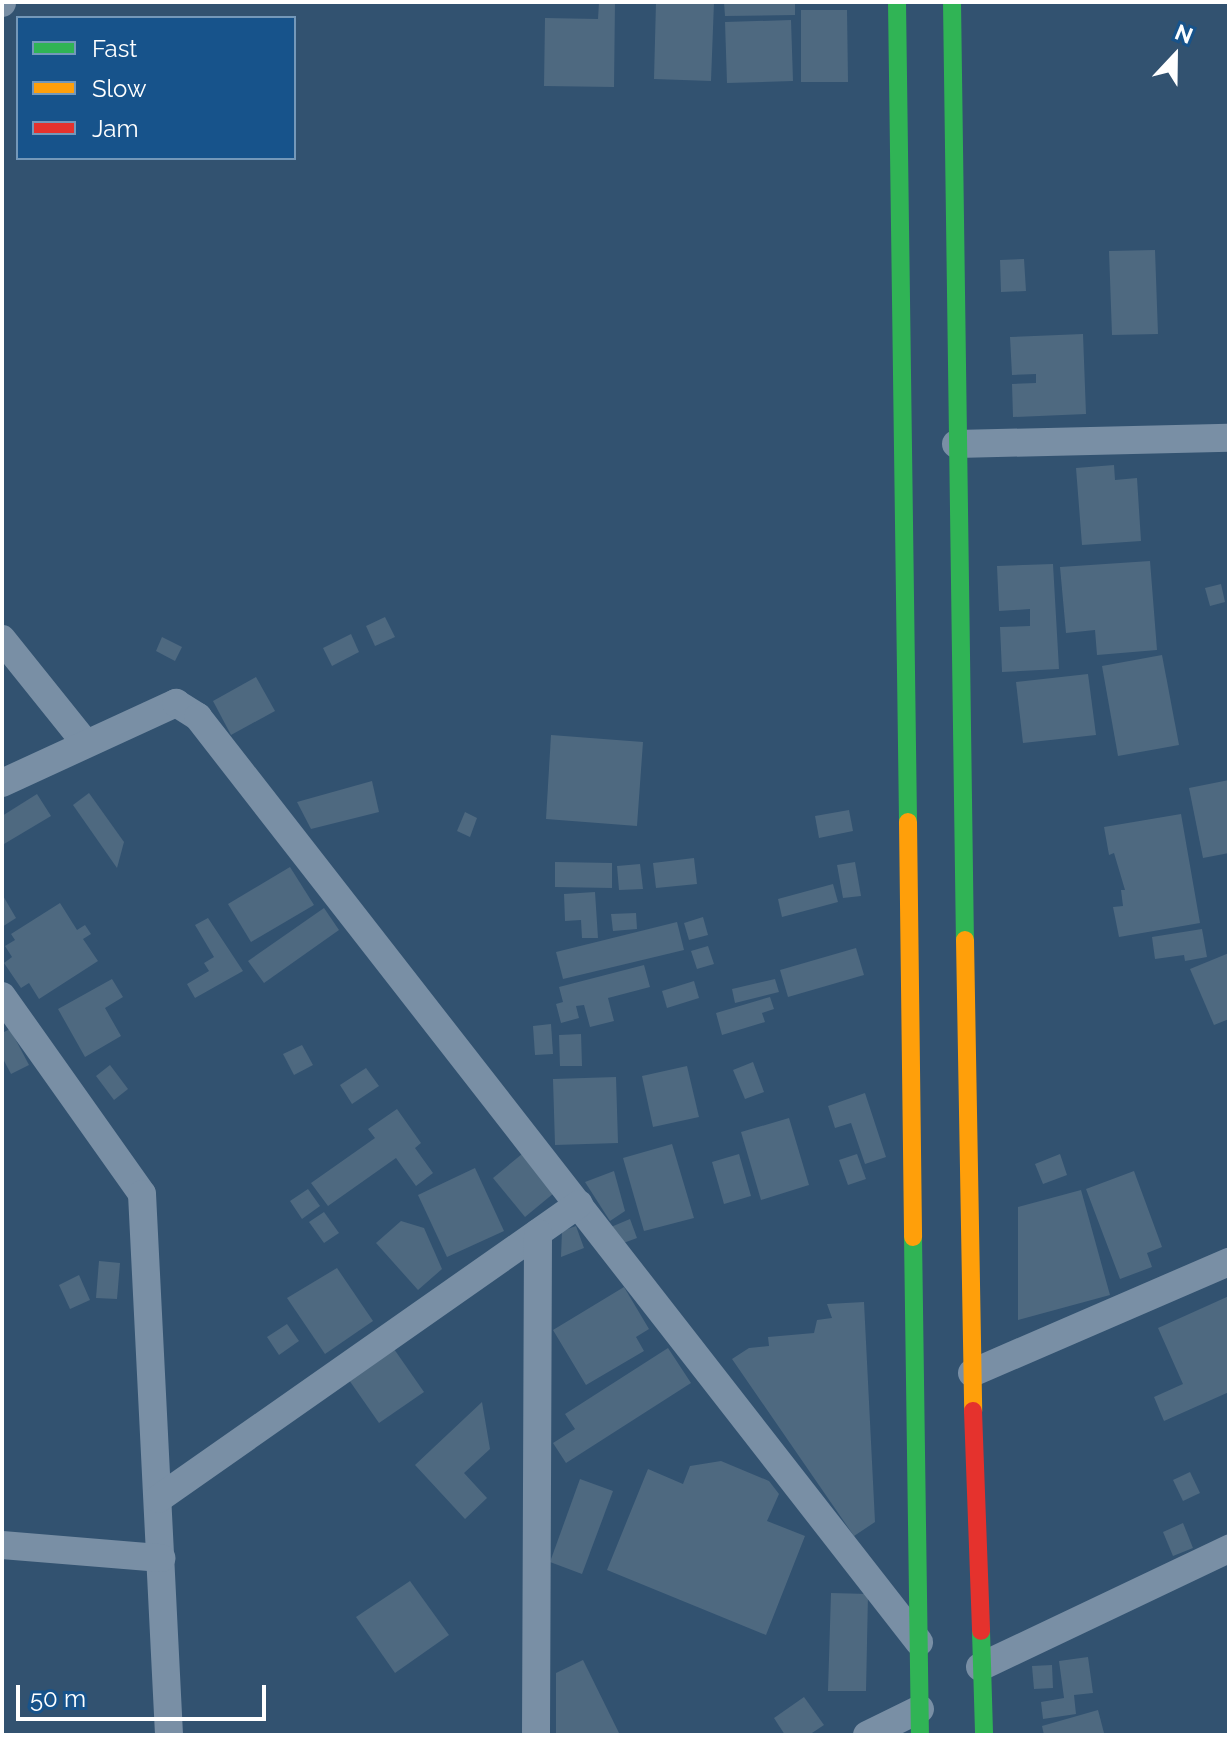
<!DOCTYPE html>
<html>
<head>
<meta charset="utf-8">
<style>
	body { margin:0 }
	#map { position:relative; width:1231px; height:1737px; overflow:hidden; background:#325270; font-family:Raleway,sans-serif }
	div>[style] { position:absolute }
	.building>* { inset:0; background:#4e6980 }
	.street>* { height:28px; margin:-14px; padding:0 14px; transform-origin:14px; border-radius:14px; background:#798fa5 }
	.fast>* { height:18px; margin:-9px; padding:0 9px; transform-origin:9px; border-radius:9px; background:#30b455 }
	.slow>* { height:18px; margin:-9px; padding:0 9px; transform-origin:9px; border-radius:9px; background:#ff9f0a }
	.jam>* { height:18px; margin:-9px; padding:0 9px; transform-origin:9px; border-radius:9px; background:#e5322d }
	span { translate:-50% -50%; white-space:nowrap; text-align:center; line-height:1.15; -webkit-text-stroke:6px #17538b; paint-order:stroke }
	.frame { position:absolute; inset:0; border:4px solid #fff; pointer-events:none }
	.legend { position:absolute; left:16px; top:16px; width:280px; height:144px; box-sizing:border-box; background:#17538b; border:2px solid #7498b9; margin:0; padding:10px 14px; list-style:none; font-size:24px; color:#fff }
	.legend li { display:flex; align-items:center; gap:16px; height:40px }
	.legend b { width:40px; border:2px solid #7498b9 }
	.north { position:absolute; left:1135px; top:16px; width:80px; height:80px; -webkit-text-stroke:6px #17538b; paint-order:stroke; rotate:22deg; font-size:22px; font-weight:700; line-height:32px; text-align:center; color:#fff }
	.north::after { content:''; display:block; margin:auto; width:28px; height:36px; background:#fff; clip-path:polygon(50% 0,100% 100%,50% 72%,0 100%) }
	.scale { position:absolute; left:16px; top:1685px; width:250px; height:36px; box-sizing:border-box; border:4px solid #fff; border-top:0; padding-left:10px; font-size:24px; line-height:28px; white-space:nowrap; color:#fff; -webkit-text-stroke:6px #17538b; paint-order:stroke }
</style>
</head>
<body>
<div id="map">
	<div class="building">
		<i style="clip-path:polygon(599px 2px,615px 2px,614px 87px,544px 86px,545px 18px,598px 19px)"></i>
		<i style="clip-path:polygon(656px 2px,714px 2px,711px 81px,654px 79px)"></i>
		<i style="clip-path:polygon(724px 2px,795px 2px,795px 15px,725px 16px)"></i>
		<i style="clip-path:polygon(801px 10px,847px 10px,848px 82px,801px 82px)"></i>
		<i style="clip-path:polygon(791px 20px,793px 81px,727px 83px,725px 22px)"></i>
		<i style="clip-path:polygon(1155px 250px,1158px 334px,1112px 335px,1109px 251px)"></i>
		<i style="clip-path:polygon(1024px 259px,1026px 291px,1001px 292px,1000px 260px)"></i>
		<i style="clip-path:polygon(1083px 334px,1086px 414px,1013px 417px,1012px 384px,1036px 383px,1036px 374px,1012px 375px,1010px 337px)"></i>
		<i style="clip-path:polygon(1114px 465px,1115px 480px,1137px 478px,1141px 541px,1082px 545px,1076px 468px)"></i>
		<i style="clip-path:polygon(1150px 561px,1157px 650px,1097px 655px,1095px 630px,1066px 633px,1060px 567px)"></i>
		<i style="clip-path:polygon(1053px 564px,1059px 669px,1002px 672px,1000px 627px,1030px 626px,1030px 609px,999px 611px,997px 566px)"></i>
		<i style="clip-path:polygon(1221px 584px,1225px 602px,1210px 606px,1205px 588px)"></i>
		<i style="clip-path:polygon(385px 617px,395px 637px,375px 646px,366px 626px)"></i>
		<i style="clip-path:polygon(351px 634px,359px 652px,332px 666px,323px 648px)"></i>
		<i style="clip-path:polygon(162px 637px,182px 647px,175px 661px,156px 651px)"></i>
		<i style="clip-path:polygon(1162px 655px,1179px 745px,1118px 756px,1102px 666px)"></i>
		<i style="clip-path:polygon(1088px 674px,1096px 735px,1023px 743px,1016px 682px)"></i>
		<i style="clip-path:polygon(256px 677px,275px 711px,231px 735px,213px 701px)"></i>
		<i style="clip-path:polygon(551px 735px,643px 742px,637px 826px,546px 819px)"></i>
		<i style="clip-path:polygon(1229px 780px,1229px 853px,1203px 858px,1189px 788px)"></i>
		<i style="clip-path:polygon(372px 781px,379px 812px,311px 829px,297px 802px)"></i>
		<i style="clip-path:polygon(89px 793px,124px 842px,117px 868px,73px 805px)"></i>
		<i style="clip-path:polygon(37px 794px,51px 816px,4px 844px,2px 816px)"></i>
		<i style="clip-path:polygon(849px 810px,853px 831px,819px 838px,815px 816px)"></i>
		<i style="clip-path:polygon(465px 812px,477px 818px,470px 837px,457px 831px)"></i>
		<i style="clip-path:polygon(1181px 814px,1200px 923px,1119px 937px,1113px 907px,1123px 906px,1121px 890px,1125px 890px,1114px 853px,1109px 855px,1104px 827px)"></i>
		<i style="clip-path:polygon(694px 858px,697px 884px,656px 888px,653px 863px)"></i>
		<i style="clip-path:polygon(555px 862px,612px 863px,612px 888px,555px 887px)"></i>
		<i style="clip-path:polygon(855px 862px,861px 896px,843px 898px,837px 865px)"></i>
		<i style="clip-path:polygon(640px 864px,643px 889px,619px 890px,617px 866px)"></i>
		<i style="clip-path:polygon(290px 867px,314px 905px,251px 942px,228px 904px)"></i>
		<i style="clip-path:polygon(833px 884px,838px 902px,782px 917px,778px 899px)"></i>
		<i style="clip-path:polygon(595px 892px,598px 938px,582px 938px,581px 920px,565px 921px,564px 894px)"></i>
		<i style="clip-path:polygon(2px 894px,16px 918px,2px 927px)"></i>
		<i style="clip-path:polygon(60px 903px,77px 930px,85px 925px,91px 934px,83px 939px,98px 961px,39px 999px,29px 983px,21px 988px,4px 963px,12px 957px,5px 946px,15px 940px,11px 934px)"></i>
		<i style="clip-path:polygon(324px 908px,339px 930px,264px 983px,248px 961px)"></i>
		<i style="clip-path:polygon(636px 913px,637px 929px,613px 931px,611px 914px)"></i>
		<i style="clip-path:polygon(703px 917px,708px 935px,689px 940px,684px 923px)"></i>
		<i style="clip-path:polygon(208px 918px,243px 971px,195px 998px,187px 984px,209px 971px,204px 963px,214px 957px,195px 925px)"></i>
		<i style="clip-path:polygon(677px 922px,684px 950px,563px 979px,556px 952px)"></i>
		<i style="clip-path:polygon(1202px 929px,1207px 957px,1185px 961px,1184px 955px,1155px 959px,1152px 937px)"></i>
		<i style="clip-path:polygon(708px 946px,714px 964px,697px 969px,691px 951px)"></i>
		<i style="clip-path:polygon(856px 948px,864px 975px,788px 997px,780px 970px)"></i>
		<i style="clip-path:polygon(1229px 953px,1229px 1019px,1214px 1025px,1190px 969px)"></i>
		<i style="clip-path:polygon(644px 965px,650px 987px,608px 998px,614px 1021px,590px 1027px,584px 1005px,576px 1006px,579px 1018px,561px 1023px,556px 1004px,563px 1002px,559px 987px)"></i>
		<i style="clip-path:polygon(112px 979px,123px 997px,105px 1008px,121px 1036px,85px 1057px,58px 1009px)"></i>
		<i style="clip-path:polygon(775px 979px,779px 992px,735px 1003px,732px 989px)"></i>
		<i style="clip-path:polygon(694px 981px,699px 998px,667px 1008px,662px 991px)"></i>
		<i style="clip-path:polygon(770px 997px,774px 1009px,762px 1013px,765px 1022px,722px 1035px,716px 1013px)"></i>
		<i style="clip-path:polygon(551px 1024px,553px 1054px,535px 1055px,533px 1026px)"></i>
		<i style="clip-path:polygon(10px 1029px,29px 1065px,11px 1074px,2px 1057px,2px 1033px)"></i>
		<i style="clip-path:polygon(581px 1034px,582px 1066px,560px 1066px,559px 1035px)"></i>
		<i style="clip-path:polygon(302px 1045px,313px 1065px,294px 1075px,283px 1054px)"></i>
		<i style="clip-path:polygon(753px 1062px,764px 1092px,745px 1099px,733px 1070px)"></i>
		<i style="clip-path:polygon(110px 1065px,128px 1089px,114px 1100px,96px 1076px)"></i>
		<i style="clip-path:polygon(687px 1066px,699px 1117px,653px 1127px,642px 1076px)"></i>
		<i style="clip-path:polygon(366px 1068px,379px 1086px,352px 1104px,340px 1085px)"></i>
		<i style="clip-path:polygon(616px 1077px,618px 1143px,555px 1145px,553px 1079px)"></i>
		<i style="clip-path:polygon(865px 1093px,886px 1157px,865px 1164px,851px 1123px,835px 1128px,828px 1106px)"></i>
		<i style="clip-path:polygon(397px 1109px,421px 1143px,415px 1148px,433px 1173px,416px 1186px,396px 1158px,328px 1206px,311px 1183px,375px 1138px,368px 1129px)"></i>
		<i style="clip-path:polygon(789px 1118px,809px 1185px,761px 1200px,741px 1132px)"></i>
		<i style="clip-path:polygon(672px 1144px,694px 1218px,644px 1231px,623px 1158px)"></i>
		<i style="clip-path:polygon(522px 1154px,554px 1193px,525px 1217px,493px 1178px)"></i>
		<i style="clip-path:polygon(739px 1154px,751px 1196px,724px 1204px,712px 1162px)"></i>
		<i style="clip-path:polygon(857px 1154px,866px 1179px,848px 1185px,839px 1160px)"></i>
		<i style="clip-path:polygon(1060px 1154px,1067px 1175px,1043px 1184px,1035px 1164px)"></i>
		<i style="clip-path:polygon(475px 1168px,504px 1231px,447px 1257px,418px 1195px)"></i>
		<i style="clip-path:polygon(614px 1171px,625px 1211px,610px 1221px,585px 1182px)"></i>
		<i style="clip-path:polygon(1134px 1171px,1162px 1247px,1147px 1253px,1152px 1267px,1120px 1279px,1086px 1189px)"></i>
		<i style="clip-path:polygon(308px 1189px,320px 1206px,302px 1219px,290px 1201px)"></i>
		<i style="clip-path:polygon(1081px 1190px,1110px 1295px,1018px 1320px,1018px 1207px)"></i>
		<i style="clip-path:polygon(324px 1212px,339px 1233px,324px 1243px,309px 1222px)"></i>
		<i style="clip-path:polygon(630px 1219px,637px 1238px,618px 1245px,611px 1227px)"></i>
		<i style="clip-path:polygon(401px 1221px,424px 1228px,442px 1269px,418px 1290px,376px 1243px)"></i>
		<i style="clip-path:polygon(576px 1226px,584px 1248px,561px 1257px,562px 1231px)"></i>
		<i style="clip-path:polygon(99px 1261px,120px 1263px,117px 1299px,96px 1298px)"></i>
		<i style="clip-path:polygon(337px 1268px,373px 1321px,325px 1354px,287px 1298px)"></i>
		<i style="clip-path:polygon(79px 1275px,90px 1300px,70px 1309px,59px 1285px)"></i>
		<i style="clip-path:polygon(624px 1287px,649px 1329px,636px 1337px,644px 1351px,586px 1385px,553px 1330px)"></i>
		<i style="clip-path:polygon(1229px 1296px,1229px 1392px,1164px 1421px,1154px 1397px,1183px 1384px,1158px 1328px)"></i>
		<i style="clip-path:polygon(864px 1302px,875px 1522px,854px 1536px,732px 1359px,749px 1348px,769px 1346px,768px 1337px,814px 1333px,817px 1320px,832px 1318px,827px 1304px)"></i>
		<i style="clip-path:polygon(287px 1324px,299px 1341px,279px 1355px,267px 1337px)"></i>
		<i style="clip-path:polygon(668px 1348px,691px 1383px,566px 1463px,553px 1443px,575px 1429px,565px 1414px)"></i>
		<i style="clip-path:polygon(394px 1349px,424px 1392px,379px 1423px,349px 1380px)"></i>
		<i style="clip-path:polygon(482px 1402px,490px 1449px,464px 1473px,487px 1498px,465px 1519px,415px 1465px)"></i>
		<i style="clip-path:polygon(721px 1461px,769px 1481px,779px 1494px,767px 1521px,805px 1536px,766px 1635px,607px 1570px,648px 1469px,683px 1484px,690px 1466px)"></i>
		<i style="clip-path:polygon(1190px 1472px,1200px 1493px,1183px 1501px,1173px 1480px)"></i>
		<i style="clip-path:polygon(580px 1479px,613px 1491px,582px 1574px,550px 1562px)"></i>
		<i style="clip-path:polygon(1183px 1523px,1193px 1548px,1173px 1556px,1163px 1532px)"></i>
		<i style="clip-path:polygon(410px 1581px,449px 1635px,395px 1673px,356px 1617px)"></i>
		<i style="clip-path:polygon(831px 1593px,868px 1594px,866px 1691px,828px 1691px)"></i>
		<i style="clip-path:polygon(1088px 1657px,1093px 1693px,1074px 1695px,1076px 1714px,1043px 1719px,1041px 1702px,1064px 1698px,1059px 1661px)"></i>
		<i style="clip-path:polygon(583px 1660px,620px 1735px,556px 1735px,556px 1673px)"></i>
		<i style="clip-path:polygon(1052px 1665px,1053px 1688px,1034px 1689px,1032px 1666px)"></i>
		<i style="clip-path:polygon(804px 1697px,824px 1725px,809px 1735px,785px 1735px,774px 1718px)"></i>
		<i style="clip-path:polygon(1098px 1710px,1104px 1733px,1044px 1735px,1042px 1726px)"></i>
	</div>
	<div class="street">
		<i style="left:2px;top:3px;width:1px;rotate:-90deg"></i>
		<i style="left:956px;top:444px;width:273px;rotate:-1.3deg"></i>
		<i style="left:2px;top:639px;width:134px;rotate:51.3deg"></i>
		<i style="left:2px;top:783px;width:192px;rotate:-24.7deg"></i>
		<i style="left:176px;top:703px;width:26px;rotate:32deg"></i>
		<i style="left:198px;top:717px;width:1173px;rotate:52.07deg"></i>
		<i style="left:2px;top:996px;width:242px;rotate:54.7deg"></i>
		<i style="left:142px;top:1194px;width:542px;rotate:87.14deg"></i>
		<i style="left:972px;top:1373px;width:280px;rotate:-23.4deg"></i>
		<i style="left:158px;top:1499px;width:514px;rotate:-35.02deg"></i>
		<i style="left:2px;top:1545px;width:160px;rotate:4.7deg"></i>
		<i style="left:980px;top:1667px;width:276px;rotate:-25.4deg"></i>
		<i style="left:536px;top:1735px;width:502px;rotate:-89.77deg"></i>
		<i style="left:867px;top:1735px;width:59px;rotate:-26.1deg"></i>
	</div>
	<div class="fast">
		<i style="left:897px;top:2px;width:820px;rotate:89.23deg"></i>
		<i style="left:952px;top:2px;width:938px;rotate:89.21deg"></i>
		<i style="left:913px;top:1237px;width:498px;rotate:89.2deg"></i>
		<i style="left:981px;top:1631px;width:104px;rotate:88.3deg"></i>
	</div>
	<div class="slow">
		<i style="left:908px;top:822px;width:415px;rotate:89.3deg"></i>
		<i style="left:965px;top:940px;width:471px;rotate:89deg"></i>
	</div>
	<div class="jam">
		<i style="left:973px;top:1411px;width:220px;rotate:87.9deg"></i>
	</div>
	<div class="frame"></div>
	<ul class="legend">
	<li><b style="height:10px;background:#30b455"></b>Fast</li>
	<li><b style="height:10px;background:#ff9f0a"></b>Slow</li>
	<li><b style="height:10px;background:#e5322d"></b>Jam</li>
	</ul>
	<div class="north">N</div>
	<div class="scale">50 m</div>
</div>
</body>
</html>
